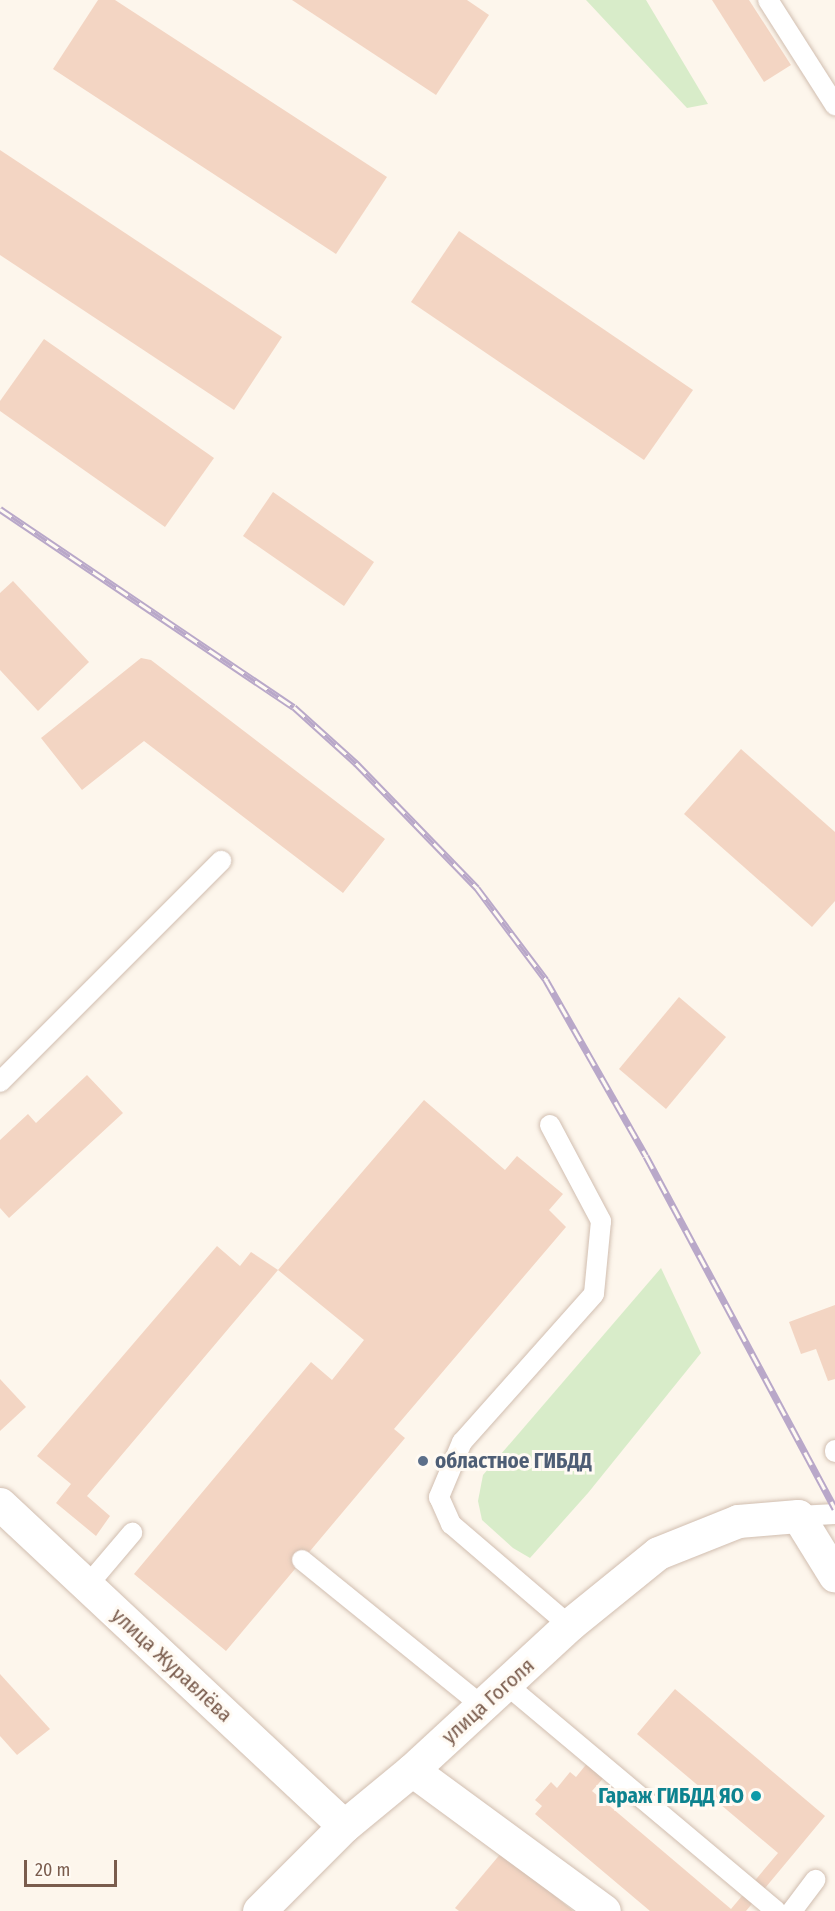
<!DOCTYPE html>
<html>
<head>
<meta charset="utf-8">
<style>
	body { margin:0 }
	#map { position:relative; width:835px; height:1911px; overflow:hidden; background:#fdf6ec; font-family:"Fira Sans Condensed",sans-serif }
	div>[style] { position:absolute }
	.green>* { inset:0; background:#d8ecc9 }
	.building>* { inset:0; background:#f3d5c3 }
	.roads { filter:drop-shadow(0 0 2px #d1beb0) drop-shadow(0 0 2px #d1beb0) }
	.service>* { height:20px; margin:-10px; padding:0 10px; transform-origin:10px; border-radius:10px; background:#fff }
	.minor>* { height:33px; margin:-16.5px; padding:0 16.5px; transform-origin:16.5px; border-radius:16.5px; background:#fff }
	.rail>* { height:7px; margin-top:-3.5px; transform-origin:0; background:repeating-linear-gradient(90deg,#fffaf3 0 14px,#b9a8c9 0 28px); box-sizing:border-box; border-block:2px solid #b9a8c9 }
	.dots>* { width:16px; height:16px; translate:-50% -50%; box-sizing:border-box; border:3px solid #fffaf3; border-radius:50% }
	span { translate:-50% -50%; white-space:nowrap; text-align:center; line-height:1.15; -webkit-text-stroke:6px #fffaf3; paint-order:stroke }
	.service-label { font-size:21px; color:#4e5e75; font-weight:700 }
	.left { translate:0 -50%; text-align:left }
	.street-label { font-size:21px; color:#7a5c4d }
	.culture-label { font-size:21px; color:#0d838f; font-weight:700 }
	.right { translate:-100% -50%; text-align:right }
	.scale { position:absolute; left:24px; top:1860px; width:93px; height:27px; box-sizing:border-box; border:3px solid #7a5c4d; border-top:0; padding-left:8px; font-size:18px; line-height:21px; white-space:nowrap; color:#7a5c4d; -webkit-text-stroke:4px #fffaf3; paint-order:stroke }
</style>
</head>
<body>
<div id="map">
	<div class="green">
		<i style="clip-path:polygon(586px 0,646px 0,708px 104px,687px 108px)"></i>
		<i style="clip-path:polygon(661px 1268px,701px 1353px,588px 1493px,530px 1558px,513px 1548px,482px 1520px,478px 1501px,483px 1475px)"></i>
	</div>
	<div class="building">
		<i style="clip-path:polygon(98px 0,115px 0,387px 177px,336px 254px,53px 69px)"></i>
		<i style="clip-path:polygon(292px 0,467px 0,489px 15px,436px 95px)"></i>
		<i style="clip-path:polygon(712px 0,749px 0,791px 65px,764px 82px)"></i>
		<i style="clip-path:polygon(0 150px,282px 337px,234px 410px,0 255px)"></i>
		<i style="clip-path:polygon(459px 231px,693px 390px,644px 460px,411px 302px)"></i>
		<i style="clip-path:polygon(44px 339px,214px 458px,165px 527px,0 411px,0 401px)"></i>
		<i style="clip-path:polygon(273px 492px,374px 562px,344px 606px,243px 536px)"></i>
		<i style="clip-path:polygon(13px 581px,89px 662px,38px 711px,0 670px,0 593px)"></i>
		<i style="clip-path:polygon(141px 658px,151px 660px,385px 839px,343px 893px,144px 741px,82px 790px,41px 738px)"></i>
		<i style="clip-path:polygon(741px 749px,835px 832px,835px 901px,812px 927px,684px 814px)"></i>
		<i style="clip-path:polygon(679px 997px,726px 1037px,666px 1109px,619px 1069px)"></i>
		<i style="clip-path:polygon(87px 1075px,123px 1113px,9px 1218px,0 1208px,0 1140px,28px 1114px,36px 1123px)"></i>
		<i style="clip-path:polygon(424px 1100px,505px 1170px,517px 1156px,563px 1194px,549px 1210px,566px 1227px,394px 1429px,405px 1438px,226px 1651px,134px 1574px,311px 1362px,332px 1380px,364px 1340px,278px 1270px)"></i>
		<i style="clip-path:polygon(217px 1246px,240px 1266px,251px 1252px,278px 1270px,87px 1496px,110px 1516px,96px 1536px,56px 1503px,71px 1484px,37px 1456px)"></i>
		<i style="clip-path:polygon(835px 1305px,835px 1379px,828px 1381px,816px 1349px,801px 1354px,789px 1322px)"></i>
		<i style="clip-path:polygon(0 1379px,26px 1407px,0 1431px)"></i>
		<i style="clip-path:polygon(0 1674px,50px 1729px,17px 1755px,0 1736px)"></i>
		<i style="clip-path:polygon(675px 1689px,825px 1816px,746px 1911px,650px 1911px,535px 1814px,542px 1806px,535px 1800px,551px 1782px,557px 1788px,570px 1772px,576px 1777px,589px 1761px,606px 1775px,592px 1791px,731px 1909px,778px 1853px,637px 1734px)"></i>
		<i style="clip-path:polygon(502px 1852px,573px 1911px,459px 1911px,455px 1908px)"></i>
	</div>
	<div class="roads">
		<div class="service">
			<i style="left:768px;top:0;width:125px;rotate:57.5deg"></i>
			<i style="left:0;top:1082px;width:313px;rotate:-45deg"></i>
			<i style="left:550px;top:1125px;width:109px;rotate:62deg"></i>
			<i style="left:601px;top:1221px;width:73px;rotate:95.5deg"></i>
			<i style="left:594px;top:1294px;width:198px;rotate:131.7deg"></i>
			<i style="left:462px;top:1442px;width:60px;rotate:112.7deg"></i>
			<i style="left:439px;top:1497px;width:30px;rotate:66deg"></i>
			<i style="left:451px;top:1524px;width:155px;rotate:40.6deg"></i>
			<i style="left:835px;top:1450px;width:2px;rotate:90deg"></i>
			<i style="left:798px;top:1516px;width:37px;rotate:-3deg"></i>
			<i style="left:302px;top:1560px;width:232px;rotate:39deg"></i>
			<i style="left:87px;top:1586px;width:70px;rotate:-49.7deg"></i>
			<i style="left:507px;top:1685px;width:351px;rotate:40deg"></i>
			<i style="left:792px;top:1911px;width:39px;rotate:-53deg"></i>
		</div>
		<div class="minor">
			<i style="left:0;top:1504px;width:471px;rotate:43.1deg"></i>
			<i style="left:412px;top:1770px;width:238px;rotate:36.3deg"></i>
			<i style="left:259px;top:1911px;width:120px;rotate:-45deg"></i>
			<i style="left:344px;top:1826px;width:88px;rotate:-39.5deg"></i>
			<i style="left:412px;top:1770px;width:214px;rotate:-42.7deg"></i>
			<i style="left:569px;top:1625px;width:114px;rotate:-39deg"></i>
			<i style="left:658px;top:1553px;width:86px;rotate:-21.8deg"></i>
			<i style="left:738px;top:1521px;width:60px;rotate:-4.8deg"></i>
			<i style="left:798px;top:1516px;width:70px;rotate:58.3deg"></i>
		</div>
	</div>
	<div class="rail">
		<i style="left:0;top:509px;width:354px;rotate:34deg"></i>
		<i style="left:294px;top:707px;width:84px;rotate:42.1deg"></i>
		<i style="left:356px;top:763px;width:174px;rotate:45.9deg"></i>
		<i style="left:477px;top:888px;width:115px;rotate:53.1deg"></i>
		<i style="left:546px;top:980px;width:202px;rotate:60.4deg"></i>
		<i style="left:646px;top:1156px;width:400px;rotate:61.8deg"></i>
	</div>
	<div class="dots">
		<i style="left:423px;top:1461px;background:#5c6f8a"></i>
		<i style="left:756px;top:1796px;background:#0f9aa8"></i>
	</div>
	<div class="service-label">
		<span class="left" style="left:435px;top:1461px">областное ГИБДД</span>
	</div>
	<div class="street-label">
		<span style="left:172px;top:1665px;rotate:43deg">улица Журавлёва</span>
		<span style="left:488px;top:1701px;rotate:-42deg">улица Гоголя</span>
	</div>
	<div class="culture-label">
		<span class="right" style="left:744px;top:1796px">Гараж ГИБДД ЯО</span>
	</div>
	<div class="scale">20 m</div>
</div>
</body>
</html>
